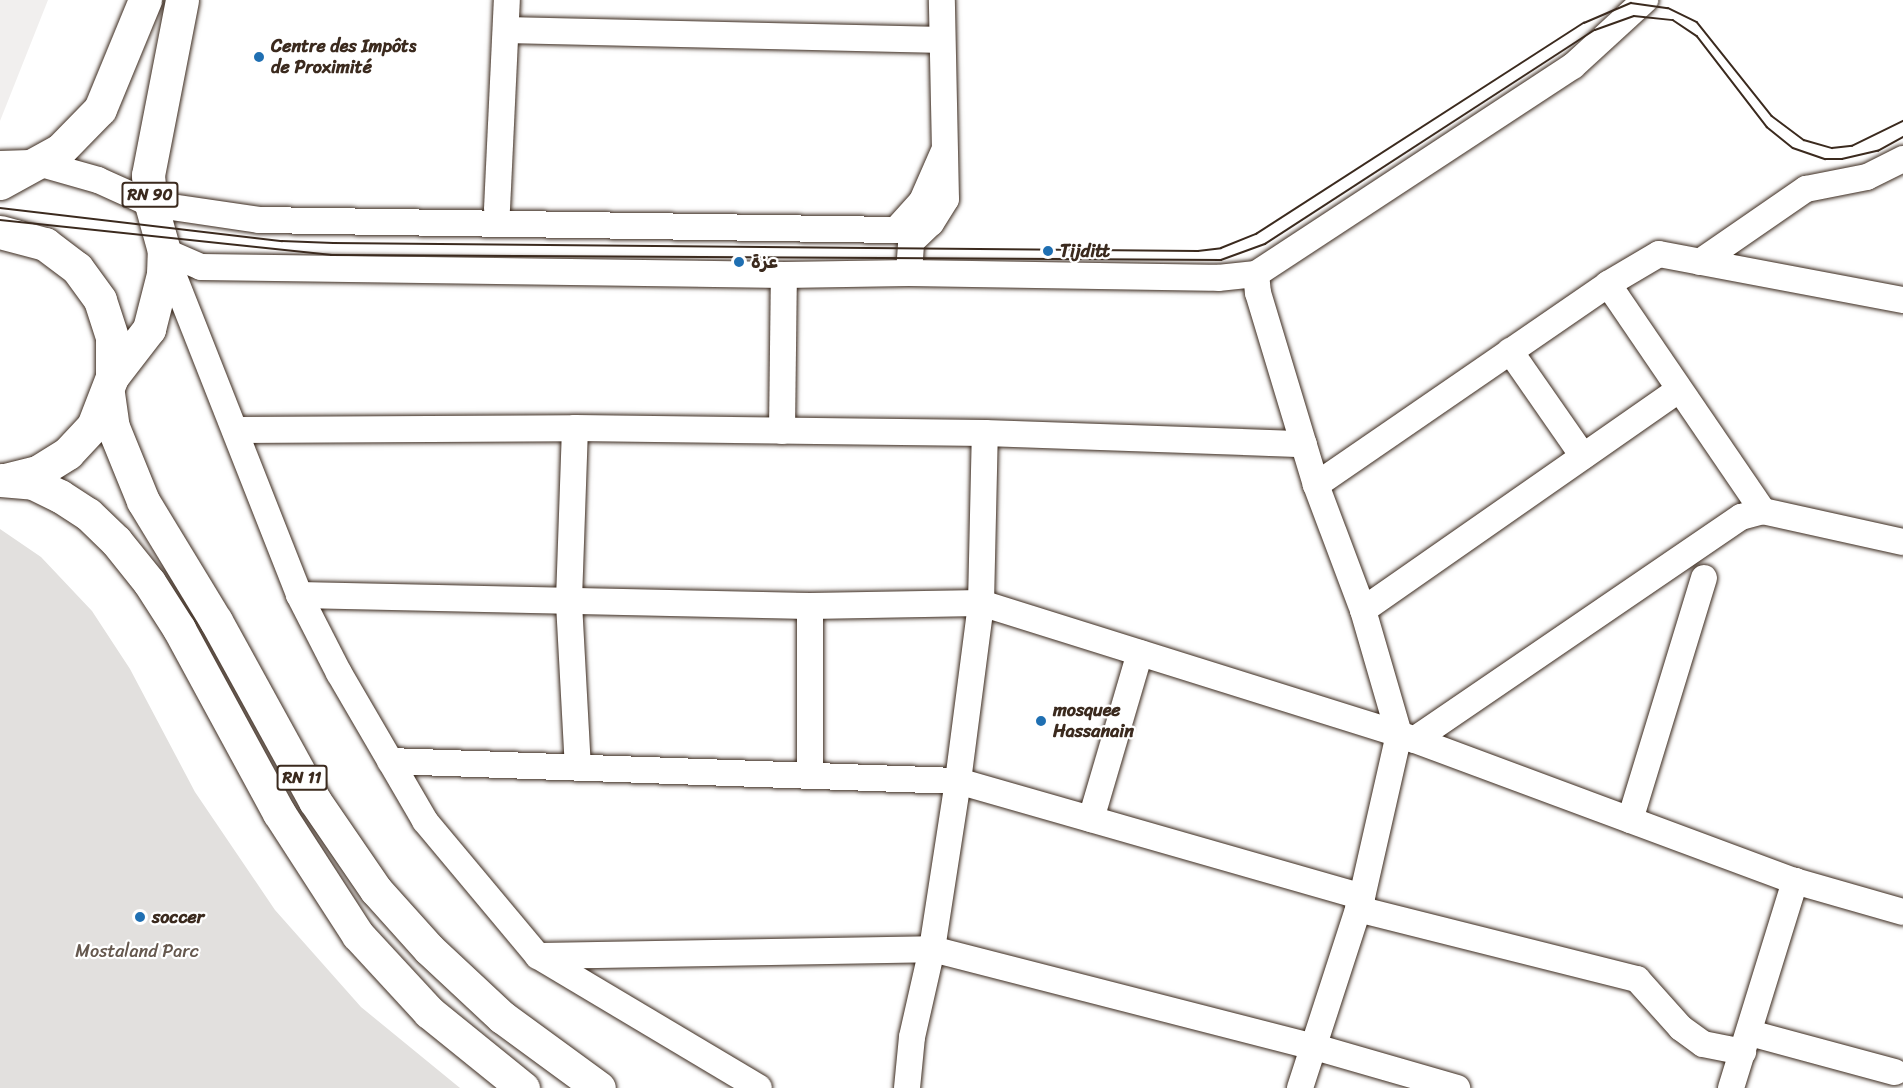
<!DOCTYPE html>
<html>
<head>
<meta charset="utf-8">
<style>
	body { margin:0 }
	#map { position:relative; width:1903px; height:1088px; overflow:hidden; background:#fff; font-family:Sriracha,"Playpen Sans Arabic",sans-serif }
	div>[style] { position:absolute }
	.built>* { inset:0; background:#f1efee }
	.green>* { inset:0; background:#e2e0de }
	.roads { filter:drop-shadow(0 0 2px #3b2a1e) drop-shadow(0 0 2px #3b2a1e) }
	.minor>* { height:26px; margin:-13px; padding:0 13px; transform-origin:13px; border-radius:13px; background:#fff }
	.trunk>* { height:33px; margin:-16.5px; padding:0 16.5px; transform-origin:16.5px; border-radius:16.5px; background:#fff }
	.tram>* { height:1.5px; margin:-0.75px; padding:0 0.75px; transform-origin:0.75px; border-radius:0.75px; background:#3b2a1e }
	.dots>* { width:16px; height:16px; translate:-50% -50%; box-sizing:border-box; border:3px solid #fff; border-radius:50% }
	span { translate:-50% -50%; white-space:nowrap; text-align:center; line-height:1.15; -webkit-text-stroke:4.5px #fff; paint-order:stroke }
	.shield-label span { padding:2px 4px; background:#fff; border:2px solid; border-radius:4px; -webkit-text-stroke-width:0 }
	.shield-label { font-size:16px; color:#3b2a1e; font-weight:700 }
	.poi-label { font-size:18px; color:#3b2a1e; font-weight:700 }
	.left { translate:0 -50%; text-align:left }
	.park-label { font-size:18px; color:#65584e }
</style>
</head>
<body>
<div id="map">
	<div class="built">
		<i style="clip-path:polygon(0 0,48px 0,0 121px)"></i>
	</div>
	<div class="green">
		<i style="clip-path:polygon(0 529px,41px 557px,92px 611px,130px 669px,195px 792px,275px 910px,361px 1007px,460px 1088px,0 1088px)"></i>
	</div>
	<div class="roads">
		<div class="minor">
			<i style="left:507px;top:30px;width:435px;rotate:1.3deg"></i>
			<i style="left:0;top:164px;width:38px;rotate:-2deg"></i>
			<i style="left:38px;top:163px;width:62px;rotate:15.8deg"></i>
			<i style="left:98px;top:180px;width:58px;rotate:24.4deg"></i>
			<i style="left:151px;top:204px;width:109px;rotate:8.4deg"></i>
			<i style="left:259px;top:220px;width:637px;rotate:0.9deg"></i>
			<i style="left:896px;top:230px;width:39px;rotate:-48deg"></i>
			<i style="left:922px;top:201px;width:52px;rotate:-66.4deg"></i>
			<i style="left:497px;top:209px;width:209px;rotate:-87.3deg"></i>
			<i style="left:164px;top:251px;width:40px;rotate:23.4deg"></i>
			<i style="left:201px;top:267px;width:583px;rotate:0.79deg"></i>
			<i style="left:784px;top:275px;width:125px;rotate:-0.9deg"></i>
			<i style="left:909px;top:273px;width:309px;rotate:0.9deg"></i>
			<i style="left:1218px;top:278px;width:38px;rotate:-6deg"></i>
			<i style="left:165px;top:254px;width:366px;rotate:68.5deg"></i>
			<i style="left:299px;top:595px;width:88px;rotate:62.9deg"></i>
			<i style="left:339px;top:673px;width:171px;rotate:59.8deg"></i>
			<i style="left:425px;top:821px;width:176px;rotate:50.1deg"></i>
			<i style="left:538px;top:956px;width:257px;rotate:30.8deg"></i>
			<i style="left:1700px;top:262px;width:129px;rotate:-34.6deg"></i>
			<i style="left:1806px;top:189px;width:62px;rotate:-11.1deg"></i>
			<i style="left:1867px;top:177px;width:40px;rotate:-26.6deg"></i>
			<i style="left:909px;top:273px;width:31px;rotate:-86deg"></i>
			<i style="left:911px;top:242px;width:28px;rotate:-44deg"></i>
			<i style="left:931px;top:223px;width:28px;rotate:-58deg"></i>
			<i style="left:946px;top:199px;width:199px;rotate:-91.2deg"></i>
			<i style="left:1608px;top:284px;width:275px;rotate:55.7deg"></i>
			<i style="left:1763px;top:511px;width:143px;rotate:12.5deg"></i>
			<i style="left:1510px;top:351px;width:128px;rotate:55.2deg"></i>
			<i style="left:575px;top:428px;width:175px;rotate:92deg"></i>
			<i style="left:569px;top:603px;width:165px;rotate:86.9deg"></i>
			<i style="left:236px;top:430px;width:339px;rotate:-0.3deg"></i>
			<i style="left:575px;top:428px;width:410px;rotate:0.7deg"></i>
			<i style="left:985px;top:433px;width:319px;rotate:2deg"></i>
			<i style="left:782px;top:431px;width:156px;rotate:-89.3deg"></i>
			<i style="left:1316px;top:485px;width:354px;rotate:-34.5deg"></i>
			<i style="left:1608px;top:284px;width:59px;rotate:-30.5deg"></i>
			<i style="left:1659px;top:254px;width:248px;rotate:10.7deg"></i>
			<i style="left:299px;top:595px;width:511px;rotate:1.23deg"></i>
			<i style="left:810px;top:606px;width:171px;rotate:-1deg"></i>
			<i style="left:981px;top:603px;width:438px;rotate:17.4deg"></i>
			<i style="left:1399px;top:734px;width:422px;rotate:20.4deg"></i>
			<i style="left:1795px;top:881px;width:112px;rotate:16deg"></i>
			<i style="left:1363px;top:610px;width:384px;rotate:-34.9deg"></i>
			<i style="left:1414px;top:740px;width:396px;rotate:-34.3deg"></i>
			<i style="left:1741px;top:517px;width:23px;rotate:-15deg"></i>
			<i style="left:390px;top:761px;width:568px;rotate:2.02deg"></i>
			<i style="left:958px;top:781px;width:420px;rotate:16deg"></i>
			<i style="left:810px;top:776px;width:170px;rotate:-90deg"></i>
			<i style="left:1091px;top:819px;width:173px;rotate:-73.6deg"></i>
			<i style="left:1630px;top:820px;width:253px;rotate:-73deg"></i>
			<i style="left:1358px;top:909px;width:288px;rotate:14.1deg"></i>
			<i style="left:1637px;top:979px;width:66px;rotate:48.1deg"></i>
			<i style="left:1681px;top:1028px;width:27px;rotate:36deg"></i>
			<i style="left:1703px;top:1044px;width:41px;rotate:11.3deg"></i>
			<i style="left:538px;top:956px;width:394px;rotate:-1deg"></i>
			<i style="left:932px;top:949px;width:395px;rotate:14.4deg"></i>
			<i style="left:1315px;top:1047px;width:148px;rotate:16.1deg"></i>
			<i style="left:1750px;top:1033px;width:150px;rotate:15.1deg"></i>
			<i style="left:907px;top:1088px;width:51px;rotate:-84.4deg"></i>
			<i style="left:912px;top:1037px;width:90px;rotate:-77.2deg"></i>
			<i style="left:932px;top:949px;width:170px;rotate:-81.2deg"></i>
			<i style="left:958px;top:781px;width:179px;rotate:-82.6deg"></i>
			<i style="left:981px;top:603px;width:170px;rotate:-88.7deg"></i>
			<i style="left:1300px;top:1088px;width:201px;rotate:-72deg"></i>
			<i style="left:1362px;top:897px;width:167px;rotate:-77.2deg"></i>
			<i style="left:1399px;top:734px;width:129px;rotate:-106.2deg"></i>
			<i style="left:1363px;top:610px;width:134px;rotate:-110.6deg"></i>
			<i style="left:1316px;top:485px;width:201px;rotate:-106.8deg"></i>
			<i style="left:1258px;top:293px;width:19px;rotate:-96deg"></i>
			<i style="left:1256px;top:274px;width:379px;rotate:-33.3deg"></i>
			<i style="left:1573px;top:66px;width:98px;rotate:-42.5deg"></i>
			<i style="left:1731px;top:1088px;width:217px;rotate:-72.8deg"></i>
		</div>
		<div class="trunk">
			<i style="left:0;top:183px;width:68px;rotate:-28.8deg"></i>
			<i style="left:60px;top:150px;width:57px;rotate:-45.7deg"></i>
			<i style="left:100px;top:109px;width:118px;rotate:-67.6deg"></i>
			<i style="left:0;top:232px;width:47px;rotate:14.9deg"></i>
			<i style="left:45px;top:244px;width:40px;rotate:37deg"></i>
			<i style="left:77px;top:268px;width:39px;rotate:54deg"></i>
			<i style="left:100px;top:300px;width:40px;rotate:72deg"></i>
			<i style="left:112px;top:338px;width:39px;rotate:90deg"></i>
			<i style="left:112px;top:377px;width:53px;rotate:111.2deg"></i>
			<i style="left:93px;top:426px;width:37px;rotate:133deg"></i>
			<i style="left:68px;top:453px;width:36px;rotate:148deg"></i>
			<i style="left:37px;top:472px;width:30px;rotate:166deg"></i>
			<i style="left:112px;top:377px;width:61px;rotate:-52.4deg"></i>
			<i style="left:149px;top:329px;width:57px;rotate:-75.7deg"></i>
			<i style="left:163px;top:274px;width:23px;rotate:-88deg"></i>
			<i style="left:164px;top:251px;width:49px;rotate:-105.5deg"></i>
			<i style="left:151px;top:204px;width:29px;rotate:-96deg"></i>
			<i style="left:148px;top:175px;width:178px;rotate:-79deg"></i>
			<i style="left:108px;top:393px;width:34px;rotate:82deg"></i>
			<i style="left:113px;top:427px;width:80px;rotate:67.9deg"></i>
			<i style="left:143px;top:501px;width:140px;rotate:58.7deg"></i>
			<i style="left:216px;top:621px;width:205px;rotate:61.2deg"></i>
			<i style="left:315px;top:801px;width:108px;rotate:55.6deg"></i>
			<i style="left:376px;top:890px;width:79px;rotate:48.1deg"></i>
			<i style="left:429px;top:949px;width:100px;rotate:43deg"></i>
			<i style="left:502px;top:1017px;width:120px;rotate:36.2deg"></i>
			<i style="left:1px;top:480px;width:32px;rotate:5deg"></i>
			<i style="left:33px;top:483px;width:30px;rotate:26deg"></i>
			<i style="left:60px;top:496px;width:33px;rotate:33deg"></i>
			<i style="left:88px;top:514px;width:39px;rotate:44deg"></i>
			<i style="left:116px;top:541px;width:53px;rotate:51.2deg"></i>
			<i style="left:149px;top:582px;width:56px;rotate:57.4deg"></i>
			<i style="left:179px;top:629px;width:209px;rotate:61.5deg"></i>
			<i style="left:279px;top:813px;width:145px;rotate:57.1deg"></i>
			<i style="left:358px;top:935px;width:105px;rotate:47.3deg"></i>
			<i style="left:429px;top:1012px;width:121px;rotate:39deg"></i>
		</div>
	</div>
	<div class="tram">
		<i style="left:0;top:208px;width:284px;rotate:6.7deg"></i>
		<i style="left:282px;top:241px;width:51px;rotate:2.2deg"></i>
		<i style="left:333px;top:243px;width:865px;rotate:0.53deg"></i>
		<i style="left:1198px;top:251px;width:23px;rotate:-7deg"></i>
		<i style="left:1221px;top:248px;width:38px;rotate:-22deg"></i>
		<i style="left:1256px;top:234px;width:390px;rotate:-32.8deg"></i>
		<i style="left:1584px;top:23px;width:51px;rotate:-23.1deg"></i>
		<i style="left:1631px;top:3px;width:37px;rotate:8deg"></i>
		<i style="left:1668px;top:8px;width:32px;rotate:26deg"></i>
		<i style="left:1697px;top:22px;width:120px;rotate:51.4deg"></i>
		<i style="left:1772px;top:116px;width:40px;rotate:37deg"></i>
		<i style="left:1804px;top:140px;width:29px;rotate:16deg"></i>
		<i style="left:1832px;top:148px;width:20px;rotate:-6deg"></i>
		<i style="left:1852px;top:146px;width:57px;rotate:-26.1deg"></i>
		<i style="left:0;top:220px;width:333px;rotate:6deg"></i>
		<i style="left:331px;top:255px;width:890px;rotate:0.32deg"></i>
		<i style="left:1221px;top:260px;width:47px;rotate:-20deg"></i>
		<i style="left:1265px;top:244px;width:393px;rotate:-33deg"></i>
		<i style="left:1595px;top:30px;width:41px;rotate:-19.7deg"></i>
		<i style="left:1634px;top:16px;width:39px;rotate:6deg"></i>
		<i style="left:1673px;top:20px;width:29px;rotate:34deg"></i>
		<i style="left:1697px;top:36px;width:115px;rotate:52.4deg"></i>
		<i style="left:1767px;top:127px;width:33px;rotate:39deg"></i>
		<i style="left:1793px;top:148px;width:34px;rotate:19deg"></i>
		<i style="left:1825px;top:159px;width:17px"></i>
		<i style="left:1842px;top:159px;width:37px;rotate:-13deg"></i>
		<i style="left:1878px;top:151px;width:29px;rotate:-29deg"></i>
	</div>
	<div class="dots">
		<i style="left:259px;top:57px;background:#1f6fb2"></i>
		<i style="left:1048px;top:251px;background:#1f6fb2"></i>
		<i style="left:739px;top:262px;background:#1f6fb2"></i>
		<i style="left:1041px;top:721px;background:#1f6fb2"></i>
		<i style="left:140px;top:917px;background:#1f6fb2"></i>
	</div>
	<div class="shield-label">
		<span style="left:150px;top:195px">RN 90</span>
		<span style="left:302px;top:778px">RN 11</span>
	</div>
	<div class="poi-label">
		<span class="left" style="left:271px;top:57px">Centre des Impôts<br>de Proximité</span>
		<span class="left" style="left:1060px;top:251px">Tijditt</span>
		<span class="left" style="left:751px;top:262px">عزة</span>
		<span class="left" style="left:1053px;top:721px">mosquee<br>Hassanain</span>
		<span class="left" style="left:152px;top:917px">soccer</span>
	</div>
	<div class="park-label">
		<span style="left:137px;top:951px">Mostaland Parc</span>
	</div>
</div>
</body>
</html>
